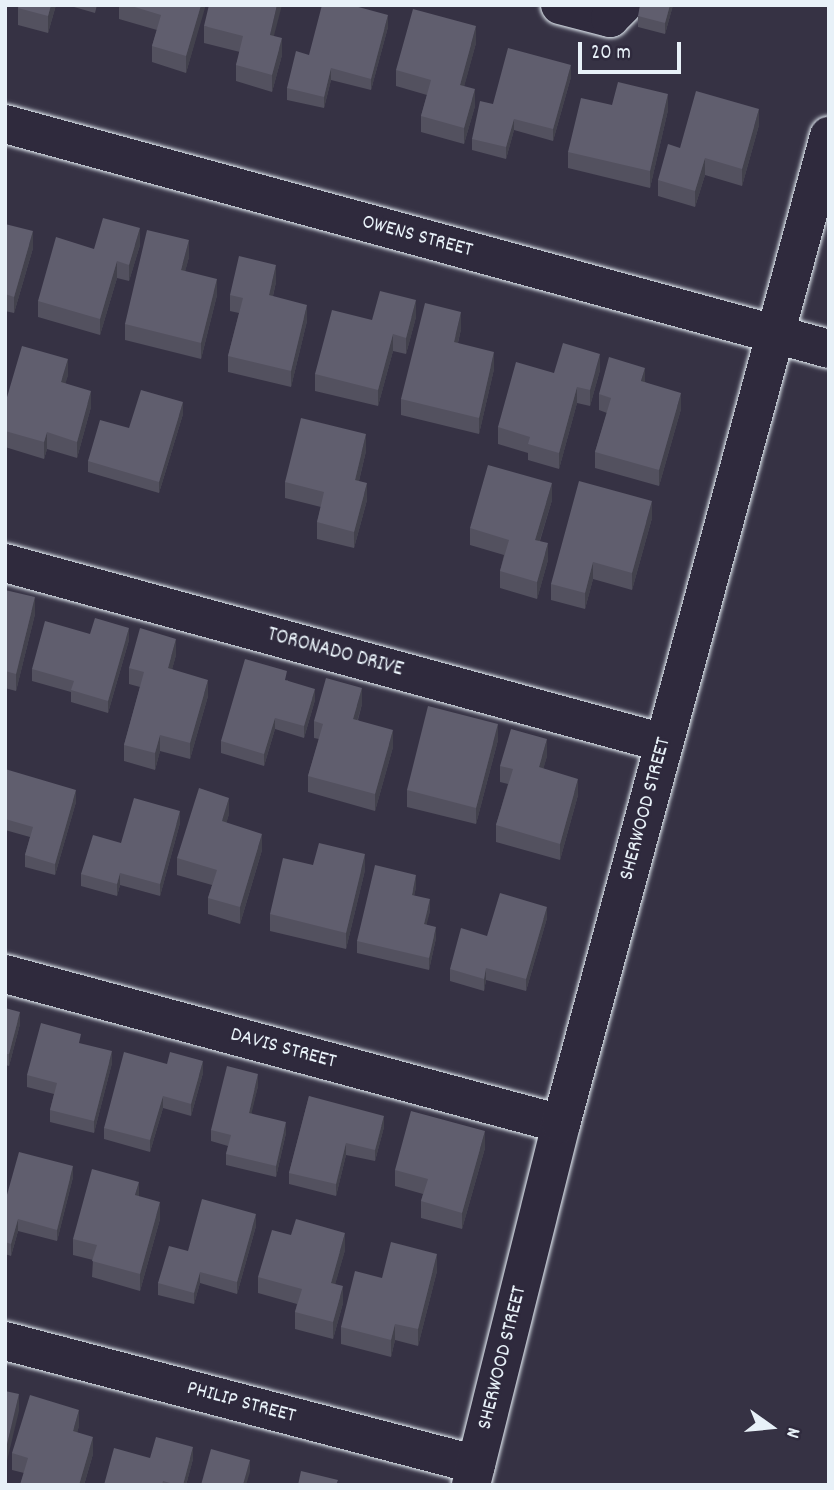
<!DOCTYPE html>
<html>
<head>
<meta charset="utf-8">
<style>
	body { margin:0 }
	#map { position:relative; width:834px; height:1490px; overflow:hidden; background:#363244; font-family:Dekko,sans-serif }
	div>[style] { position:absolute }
	.roads { filter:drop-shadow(0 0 2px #e8f1f8) drop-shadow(0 0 2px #e8f1f8) }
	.minor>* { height:38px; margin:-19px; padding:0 19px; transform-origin:19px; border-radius:19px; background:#2f2a3d }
	.wall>* { inset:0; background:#53515f }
	.shaded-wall>* { inset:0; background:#43424d }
	.building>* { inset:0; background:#605e6e }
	span { translate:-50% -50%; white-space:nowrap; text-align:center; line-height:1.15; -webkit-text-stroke:5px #2f2a3d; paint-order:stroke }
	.street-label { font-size:21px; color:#e8f1f8 }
	.frame { position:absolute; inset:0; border:7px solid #e8f1f8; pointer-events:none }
	.north { position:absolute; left:736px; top:1392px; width:70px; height:70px; -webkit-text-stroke:5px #2f2a3d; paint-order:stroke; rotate:105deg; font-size:19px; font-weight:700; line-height:28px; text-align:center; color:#e8f1f8 }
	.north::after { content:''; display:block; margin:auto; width:24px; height:32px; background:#e8f1f8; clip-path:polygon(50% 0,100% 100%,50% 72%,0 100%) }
	.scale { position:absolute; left:578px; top:42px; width:103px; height:32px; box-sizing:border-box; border:4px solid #e8f1f8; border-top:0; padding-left:9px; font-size:21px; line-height:24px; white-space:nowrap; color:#e8f1f8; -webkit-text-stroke:5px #2f2a3d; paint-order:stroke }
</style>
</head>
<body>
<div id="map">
	<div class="roads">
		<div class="minor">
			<i style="left:560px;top:5px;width:52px;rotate:14.6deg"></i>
			<i style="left:610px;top:18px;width:18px;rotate:-45deg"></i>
			<i style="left:5px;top:124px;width:854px;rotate:15.27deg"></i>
			<i style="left:5px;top:563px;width:683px;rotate:15.28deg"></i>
			<i style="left:5px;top:974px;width:576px;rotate:15.1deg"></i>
			<i style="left:5px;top:1341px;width:487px;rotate:14.7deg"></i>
			<i style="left:471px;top:1485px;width:372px;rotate:-76deg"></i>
			<i style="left:561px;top:1124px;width:1024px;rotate:-74.82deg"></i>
		</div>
	</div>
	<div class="wall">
		<i style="clip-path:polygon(56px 5px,48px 33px,18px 25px,18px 8px)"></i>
		<i style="clip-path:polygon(67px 5px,97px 5px,95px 13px)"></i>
		<i style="clip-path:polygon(119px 5px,205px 5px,186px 73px,152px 62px,152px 46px,157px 30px,119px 19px)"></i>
		<i style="clip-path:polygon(673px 5px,665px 34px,638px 27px,638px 16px)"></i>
		<i style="clip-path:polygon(204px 26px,274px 36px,282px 55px,272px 92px,236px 81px,236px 65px,240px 52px,204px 43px)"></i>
		<i style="clip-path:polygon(388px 27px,371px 90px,331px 80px,324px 108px,287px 100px,287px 88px,309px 55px)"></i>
		<i style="clip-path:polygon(476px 43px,464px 86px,475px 106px,464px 144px,421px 132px,421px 116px,427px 95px,396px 86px,396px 70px)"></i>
		<i style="clip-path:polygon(571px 77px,553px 141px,514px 130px,506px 159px,472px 150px,472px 139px,493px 104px)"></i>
		<i style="clip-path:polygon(668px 110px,650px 188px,568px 168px,568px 152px)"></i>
		<i style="clip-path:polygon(759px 125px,742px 186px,705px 175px,695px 207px,658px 196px,658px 180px,680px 148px)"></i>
		<i style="clip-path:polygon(5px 224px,33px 248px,14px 313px,5px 311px)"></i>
		<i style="clip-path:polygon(140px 245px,129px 281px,117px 278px,100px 335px,38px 317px,38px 301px,94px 249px)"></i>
		<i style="clip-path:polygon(189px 257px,185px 271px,217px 295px,201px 359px,125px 340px,125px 324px)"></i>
		<i style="clip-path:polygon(276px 282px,273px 296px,307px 321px,291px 387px,228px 372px,228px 356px,239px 313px,230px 311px,230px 295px)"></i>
		<i style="clip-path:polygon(416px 317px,406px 354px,393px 351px,378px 406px,315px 391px,315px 374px,372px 320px)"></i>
		<i style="clip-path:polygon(461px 329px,458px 343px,494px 369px,479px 434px,401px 415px,401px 399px)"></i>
		<i style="clip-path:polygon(600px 370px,590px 406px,577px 403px,559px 469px,528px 460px,528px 453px,498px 444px,498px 427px,554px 373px)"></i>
		<i style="clip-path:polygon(68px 375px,65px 383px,91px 407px,77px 458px,47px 449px,44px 459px,5px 447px,5px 404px)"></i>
		<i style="clip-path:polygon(645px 382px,681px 409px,659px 486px,595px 468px,595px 452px,607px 413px,599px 410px,599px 394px)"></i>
		<i style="clip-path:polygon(183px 414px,159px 493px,88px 472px,88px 461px,129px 428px)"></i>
		<i style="clip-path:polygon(366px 451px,359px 481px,367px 500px,354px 548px,317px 539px,317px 522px,321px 507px,285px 498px,285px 482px)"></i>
		<i style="clip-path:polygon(552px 500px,540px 541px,548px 560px,537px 599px,500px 588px,500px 571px,504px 555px,470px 545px,470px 528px)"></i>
		<i style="clip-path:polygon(652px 518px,632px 590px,593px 579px,585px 609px,551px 600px,551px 584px)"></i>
		<i style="clip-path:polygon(5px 590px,35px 614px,16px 691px,5px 688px)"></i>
		<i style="clip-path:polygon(90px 634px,129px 640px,108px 713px,71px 702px,71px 692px,32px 681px,32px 669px)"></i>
		<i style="clip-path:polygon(176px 655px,172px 669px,208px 696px,190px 759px,160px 751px,155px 770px,124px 761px,124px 745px,140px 687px,129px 684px,129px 668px)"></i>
		<i style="clip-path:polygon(287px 680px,315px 700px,304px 738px,275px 729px,264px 766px,221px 753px,221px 741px)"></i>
		<i style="clip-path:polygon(362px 704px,358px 720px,393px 747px,375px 811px,308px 792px,308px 776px,319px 739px,314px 738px,314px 721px)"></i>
		<i style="clip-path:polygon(498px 740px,476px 824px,407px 807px,407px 790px)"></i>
		<i style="clip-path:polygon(547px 756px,543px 769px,578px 795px,560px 860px,496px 842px,496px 825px,508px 784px,500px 782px,500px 766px)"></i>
		<i style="clip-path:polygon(5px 769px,76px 802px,55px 875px,25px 867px,25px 855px,30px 837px,5px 830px)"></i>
		<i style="clip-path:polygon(229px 814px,226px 823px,262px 850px,240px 924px,208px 914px,208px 898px,212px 885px,177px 875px,177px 858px)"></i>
		<i style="clip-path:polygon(180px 823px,160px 896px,120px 885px,117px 896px,81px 886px,81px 874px,121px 843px)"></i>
		<i style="clip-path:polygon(313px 865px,365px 870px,346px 949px,270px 931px,270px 914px)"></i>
		<i style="clip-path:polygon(416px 887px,414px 896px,430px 911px,426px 924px,436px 938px,429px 970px,357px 953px,357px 941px)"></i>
		<i style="clip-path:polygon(547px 918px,526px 991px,486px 980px,484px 991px,450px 981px,450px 969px,487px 936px)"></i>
		<i style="clip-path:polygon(5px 1008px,20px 1024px,9px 1066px,5px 1065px)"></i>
		<i style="clip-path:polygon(81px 1044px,112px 1063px,94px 1133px,50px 1122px,50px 1110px,54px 1094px,27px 1087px,27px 1075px)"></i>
		<i style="clip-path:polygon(203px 1073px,191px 1116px,163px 1108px,150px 1152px,104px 1139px,104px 1128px)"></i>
		<i style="clip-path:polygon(258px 1086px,251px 1113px,286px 1133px,276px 1177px,226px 1165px,226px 1154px,228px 1146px,211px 1141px,211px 1130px)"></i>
		<i style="clip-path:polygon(309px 1096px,384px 1127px,375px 1161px,346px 1155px,336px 1196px,289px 1184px,289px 1173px)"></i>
		<i style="clip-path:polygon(485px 1148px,462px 1229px,421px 1218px,421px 1201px,423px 1194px,395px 1186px,395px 1170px)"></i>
		<i style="clip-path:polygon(73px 1177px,57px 1241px,18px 1231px,11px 1256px,5px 1254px,5px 1202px)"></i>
		<i style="clip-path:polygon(139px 1197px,160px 1219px,140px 1291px,92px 1277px,93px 1260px,73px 1255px,73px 1239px)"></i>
		<i style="clip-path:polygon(256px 1226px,237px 1294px,200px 1283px,194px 1304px,158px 1295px,158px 1283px,188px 1251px)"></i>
		<i style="clip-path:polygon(345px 1250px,335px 1284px,343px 1303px,333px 1339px,295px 1329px,295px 1312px,297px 1304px,258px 1293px,258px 1277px)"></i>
		<i style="clip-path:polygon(437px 1271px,418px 1346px,395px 1340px,391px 1357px,341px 1344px,341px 1327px,382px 1278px)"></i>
		<i style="clip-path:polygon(79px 1426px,77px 1432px,93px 1454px,84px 1485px,20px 1485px,24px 1473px,12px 1470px,12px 1453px)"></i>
		<i style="clip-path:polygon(150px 1458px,193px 1459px,186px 1485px,104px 1485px)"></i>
	</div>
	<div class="shaded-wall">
		<i style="clip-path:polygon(51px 5px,56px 5px,48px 33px,48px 16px)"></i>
		<i style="clip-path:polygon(201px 5px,205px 5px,205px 8px,186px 73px,186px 56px)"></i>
		<i style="clip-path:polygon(277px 5px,282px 5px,270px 51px,270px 35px)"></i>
		<i style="clip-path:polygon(670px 5px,673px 5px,665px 34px,665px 23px)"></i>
		<i style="clip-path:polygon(388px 15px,388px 27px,371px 90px,371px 79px)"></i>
		<i style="clip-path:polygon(476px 26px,476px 43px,460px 102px,460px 85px)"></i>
		<i style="clip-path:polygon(282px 38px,282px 55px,272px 92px,272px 75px)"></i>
		<i style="clip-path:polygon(571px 65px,571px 77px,553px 141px,553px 129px)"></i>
		<i style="clip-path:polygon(331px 68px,331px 80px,324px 108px,324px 97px)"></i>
		<i style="clip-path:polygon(475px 89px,475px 106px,464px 144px,464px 128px)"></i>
		<i style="clip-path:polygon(668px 94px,668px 110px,650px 188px,650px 171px)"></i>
		<i style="clip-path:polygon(759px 109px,759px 125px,742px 186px,742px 169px)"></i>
		<i style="clip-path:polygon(514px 119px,514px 130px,506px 159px,506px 147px)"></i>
		<i style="clip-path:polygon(705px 158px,705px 175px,695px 207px,695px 191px)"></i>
		<i style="clip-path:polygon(140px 228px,140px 245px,129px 281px,129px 265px)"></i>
		<i style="clip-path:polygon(33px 231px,33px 248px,14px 313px,14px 297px)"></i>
		<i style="clip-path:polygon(189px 240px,189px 257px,181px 287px,181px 270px)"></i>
		<i style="clip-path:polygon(117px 261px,117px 278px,100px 335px,100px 319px)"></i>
		<i style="clip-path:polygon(276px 265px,276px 282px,269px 312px,269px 295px)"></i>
		<i style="clip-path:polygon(217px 279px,217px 295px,201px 359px,201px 343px)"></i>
		<i style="clip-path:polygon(416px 300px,416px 317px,406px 354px,406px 338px)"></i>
		<i style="clip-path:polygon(307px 305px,307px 321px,291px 387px,291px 371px)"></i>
		<i style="clip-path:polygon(461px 312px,461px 329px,454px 359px,454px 342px)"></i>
		<i style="clip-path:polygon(393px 334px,393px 351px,378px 406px,378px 390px)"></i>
		<i style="clip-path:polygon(494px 352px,494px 369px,479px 434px,479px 418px)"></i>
		<i style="clip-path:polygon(600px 354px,600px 370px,590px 406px,590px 390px)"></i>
		<i style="clip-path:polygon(68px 359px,68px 375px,61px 399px,61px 382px)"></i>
		<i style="clip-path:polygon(645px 368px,645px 384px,641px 381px)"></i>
		<i style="clip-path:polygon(577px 387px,577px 403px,559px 469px,559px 453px)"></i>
		<i style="clip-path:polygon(91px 391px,91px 407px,77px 458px,77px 442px)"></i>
		<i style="clip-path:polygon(681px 393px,681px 409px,659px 486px,659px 470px)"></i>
		<i style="clip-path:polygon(183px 402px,183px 414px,159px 493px,159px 482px)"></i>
		<i style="clip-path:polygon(47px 432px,47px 449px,44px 459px,44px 442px)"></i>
		<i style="clip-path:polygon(366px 434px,366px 451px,355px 497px,355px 480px)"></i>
		<i style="clip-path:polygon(367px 483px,367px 500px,354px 548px,354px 532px)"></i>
		<i style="clip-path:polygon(552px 483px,552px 500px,535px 556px,535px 540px)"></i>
		<i style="clip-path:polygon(652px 501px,652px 518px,632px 590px,632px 573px)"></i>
		<i style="clip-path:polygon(548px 543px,548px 560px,537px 599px,537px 582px)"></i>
		<i style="clip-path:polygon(593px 562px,593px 579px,585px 609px,585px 593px)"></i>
		<i style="clip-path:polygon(35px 597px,35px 614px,16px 691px,16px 674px)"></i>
		<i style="clip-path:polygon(129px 628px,129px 640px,108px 713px,108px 701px)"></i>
		<i style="clip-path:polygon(176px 639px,176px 655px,168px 684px,168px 668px)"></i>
		<i style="clip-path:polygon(208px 680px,208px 696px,190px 759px,190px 743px)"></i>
		<i style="clip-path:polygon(362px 688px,362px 704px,353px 735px,353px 719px)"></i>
		<i style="clip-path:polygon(315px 689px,315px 700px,304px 738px,304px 726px)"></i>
		<i style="clip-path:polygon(275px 718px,275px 729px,264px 766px,264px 754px)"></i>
		<i style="clip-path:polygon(498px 724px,498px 740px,476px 824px,476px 808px)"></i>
		<i style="clip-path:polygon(393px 730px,393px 747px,375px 811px,375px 794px)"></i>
		<i style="clip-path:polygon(160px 735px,160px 751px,155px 770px,155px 753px)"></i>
		<i style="clip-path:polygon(547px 739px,547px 756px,539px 784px,539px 767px)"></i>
		<i style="clip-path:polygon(578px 779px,578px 795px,560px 860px,560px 844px)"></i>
		<i style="clip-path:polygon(76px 790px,76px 802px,55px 875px,55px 864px)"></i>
		<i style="clip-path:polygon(229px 798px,229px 814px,222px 838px,222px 821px)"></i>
		<i style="clip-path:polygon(180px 811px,180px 823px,160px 896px,160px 884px)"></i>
		<i style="clip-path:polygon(262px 834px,262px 850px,240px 924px,240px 907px)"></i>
		<i style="clip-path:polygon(365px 854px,365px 870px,346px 949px,346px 933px)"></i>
		<i style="clip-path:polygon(120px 873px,120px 885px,117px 896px,117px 884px)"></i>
		<i style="clip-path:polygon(416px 875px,416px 887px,412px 907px,412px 895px)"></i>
		<i style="clip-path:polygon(430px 899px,430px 911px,424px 935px,424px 924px)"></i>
		<i style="clip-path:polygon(547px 907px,547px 918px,526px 991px,526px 979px)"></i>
		<i style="clip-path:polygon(436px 927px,436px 938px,429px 970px,429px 958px)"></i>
		<i style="clip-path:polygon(486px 968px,486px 980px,484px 991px,484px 979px)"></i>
		<i style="clip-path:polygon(20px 1012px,20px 1024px,9px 1066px,9px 1054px)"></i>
		<i style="clip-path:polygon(112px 1051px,112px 1063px,94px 1133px,94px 1121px)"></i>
		<i style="clip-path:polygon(203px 1061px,203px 1073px,191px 1116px,191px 1104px)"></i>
		<i style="clip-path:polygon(258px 1074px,258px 1086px,249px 1124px,249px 1113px)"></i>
		<i style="clip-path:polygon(163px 1096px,163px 1108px,150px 1152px,150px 1140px)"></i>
		<i style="clip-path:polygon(384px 1116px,384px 1127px,375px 1161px,375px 1150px)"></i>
		<i style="clip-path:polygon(286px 1122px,286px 1133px,276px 1177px,276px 1166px)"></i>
		<i style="clip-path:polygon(485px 1131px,485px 1148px,462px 1229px,462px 1213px)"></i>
		<i style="clip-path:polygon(346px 1143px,346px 1155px,336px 1196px,336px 1184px)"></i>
		<i style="clip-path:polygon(73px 1166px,73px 1177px,57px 1241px,57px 1230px)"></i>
		<i style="clip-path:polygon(139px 1182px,139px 1199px,135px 1195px)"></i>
		<i style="clip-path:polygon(160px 1202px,160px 1219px,140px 1291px,140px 1274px)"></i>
		<i style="clip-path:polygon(256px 1214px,256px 1226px,237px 1294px,237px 1282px)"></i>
		<i style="clip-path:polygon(18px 1219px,18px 1231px,11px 1256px,11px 1244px)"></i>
		<i style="clip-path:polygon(345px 1233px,345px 1250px,331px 1299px,331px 1283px)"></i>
		<i style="clip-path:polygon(437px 1254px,437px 1271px,418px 1346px,418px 1329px)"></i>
		<i style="clip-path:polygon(200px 1272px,200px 1283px,194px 1304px,194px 1293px)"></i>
		<i style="clip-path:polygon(343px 1286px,343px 1303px,333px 1339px,333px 1322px)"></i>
		<i style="clip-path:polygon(395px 1324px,395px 1340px,391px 1357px,391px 1340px)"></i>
		<i style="clip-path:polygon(19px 1394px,19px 1411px,5px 1469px,5px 1453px)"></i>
		<i style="clip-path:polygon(79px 1410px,79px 1426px,73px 1447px,73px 1431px)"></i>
		<i style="clip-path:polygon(93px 1437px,93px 1454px,84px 1485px,79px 1485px)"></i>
		<i style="clip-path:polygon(193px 1447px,193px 1459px,186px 1485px,183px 1485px)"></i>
		<i style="clip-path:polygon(250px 1460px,250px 1472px,246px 1485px,243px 1485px)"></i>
	</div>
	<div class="building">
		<i style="clip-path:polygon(19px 5px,51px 5px,48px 16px,18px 8px)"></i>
		<i style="clip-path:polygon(128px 5px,201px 5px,186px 56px,152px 46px,161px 15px)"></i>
		<i style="clip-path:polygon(209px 5px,277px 5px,270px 35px,282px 38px,272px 75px,236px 65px,243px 36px,204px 26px)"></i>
		<i style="clip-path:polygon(322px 5px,351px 5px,388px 15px,371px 79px,331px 68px,324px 97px,287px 88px,296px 51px,309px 55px)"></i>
		<i style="clip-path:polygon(640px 5px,670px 5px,665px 23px,638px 16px)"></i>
		<i style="clip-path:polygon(413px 9px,476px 26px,460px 85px,475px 89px,464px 128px,421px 116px,431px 80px,396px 70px)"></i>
		<i style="clip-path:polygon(508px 48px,571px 65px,553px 129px,514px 119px,506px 147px,472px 139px,480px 101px,493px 104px)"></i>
		<i style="clip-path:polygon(618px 82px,668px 94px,650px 171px,568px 152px,581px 98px,612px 105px)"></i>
		<i style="clip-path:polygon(696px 91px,759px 109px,742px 169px,705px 158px,695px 191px,658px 180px,668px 144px,680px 148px)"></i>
		<i style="clip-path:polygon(103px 218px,140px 228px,129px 265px,117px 261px,100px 319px,38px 301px,56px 237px,94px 249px)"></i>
		<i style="clip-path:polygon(5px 224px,33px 231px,14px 297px,5px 294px)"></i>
		<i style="clip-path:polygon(147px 230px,189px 240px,181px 270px,217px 279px,201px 343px,125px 324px)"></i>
		<i style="clip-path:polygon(239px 256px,276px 265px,269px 295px,307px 305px,291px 371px,228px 356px,243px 298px,230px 295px)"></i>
		<i style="clip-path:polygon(380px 291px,416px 300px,406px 338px,393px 334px,378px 390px,315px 374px,332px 310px,372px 320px)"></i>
		<i style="clip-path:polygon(425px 303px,461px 312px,454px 342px,494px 352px,479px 418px,401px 399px)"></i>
		<i style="clip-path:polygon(563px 343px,600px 354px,590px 390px,577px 387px,559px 453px,528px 444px,530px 437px,498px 427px,516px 362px,554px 373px)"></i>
		<i style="clip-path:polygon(22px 346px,68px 359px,61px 382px,91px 391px,77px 442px,47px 432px,44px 442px,5px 431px,5px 404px)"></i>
		<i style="clip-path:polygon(609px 357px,645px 368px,641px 381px,681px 393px,659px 470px,595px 452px,611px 398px,599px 394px)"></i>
		<i style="clip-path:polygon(141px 390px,183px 402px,159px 482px,88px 461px,100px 420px,129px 428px)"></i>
		<i style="clip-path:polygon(301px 418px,366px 434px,355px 480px,367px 483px,354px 532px,317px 522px,324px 492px,285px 482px)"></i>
		<i style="clip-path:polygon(488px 465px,552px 483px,535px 540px,548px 543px,537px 582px,500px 571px,509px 540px,470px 528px)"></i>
		<i style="clip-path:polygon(579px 481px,652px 501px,632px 573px,593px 562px,585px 593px,551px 584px)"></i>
		<i style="clip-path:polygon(5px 590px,35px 597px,16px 674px,5px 671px)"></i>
		<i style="clip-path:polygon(95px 618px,129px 628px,108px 701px,71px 690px,74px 681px,32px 669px,45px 621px,90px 634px)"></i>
		<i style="clip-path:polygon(140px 628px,176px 639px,168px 668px,208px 680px,190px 743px,160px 735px,155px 753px,124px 745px,144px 672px,129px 668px)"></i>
		<i style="clip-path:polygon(245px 659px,287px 671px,285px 680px,315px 689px,304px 726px,275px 718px,264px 754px,221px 741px)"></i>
		<i style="clip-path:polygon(326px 678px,362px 688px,353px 719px,393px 730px,375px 794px,308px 776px,323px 724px,314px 721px)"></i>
		<i style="clip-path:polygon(428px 706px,498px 724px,476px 808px,407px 790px)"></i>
		<i style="clip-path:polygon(511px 729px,547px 739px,539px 767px,578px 779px,560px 844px,496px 825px,513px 769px,500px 766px)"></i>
		<i style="clip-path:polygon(5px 769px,76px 790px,55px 864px,25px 855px,33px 827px,5px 819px)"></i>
		<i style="clip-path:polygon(199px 788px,229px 798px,222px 821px,262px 834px,240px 907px,208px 898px,217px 870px,177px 858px)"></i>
		<i style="clip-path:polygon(134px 798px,180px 811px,160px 884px,120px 873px,117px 884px,81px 874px,93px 835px,121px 843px)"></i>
		<i style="clip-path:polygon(319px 843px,365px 854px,346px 933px,270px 914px,283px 858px,313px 865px)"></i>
		<i style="clip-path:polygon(375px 865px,416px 875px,412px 895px,430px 899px,424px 924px,436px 927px,429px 958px,357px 941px)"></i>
		<i style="clip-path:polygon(500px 893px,547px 907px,526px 979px,486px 968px,484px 979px,450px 969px,461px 928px,487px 936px)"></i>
		<i style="clip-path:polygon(5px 1008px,20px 1012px,9px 1054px,5px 1054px)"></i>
		<i style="clip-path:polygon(41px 1023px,81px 1034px,79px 1043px,112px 1051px,94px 1121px,50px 1110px,57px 1083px,27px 1075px)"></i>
		<i style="clip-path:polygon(124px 1052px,167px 1064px,170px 1052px,203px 1061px,191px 1104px,163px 1096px,150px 1140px,104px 1128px)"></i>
		<i style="clip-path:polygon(227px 1066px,258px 1074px,249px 1113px,286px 1122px,276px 1166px,226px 1154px,231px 1135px,211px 1130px)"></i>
		<i style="clip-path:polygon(309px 1096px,384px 1116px,375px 1150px,346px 1143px,336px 1184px,289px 1173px)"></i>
		<i style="clip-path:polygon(411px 1111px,485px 1131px,462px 1213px,421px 1201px,428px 1179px,395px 1170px)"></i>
		<i style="clip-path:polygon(19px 1152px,73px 1166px,57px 1230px,18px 1219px,11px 1244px,5px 1242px,5px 1202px)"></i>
		<i style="clip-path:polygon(92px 1169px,139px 1182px,135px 1195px,160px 1202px,140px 1274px,92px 1261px,97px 1245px,73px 1239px)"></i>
		<i style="clip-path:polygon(202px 1199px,256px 1214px,237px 1282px,200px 1272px,194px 1293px,158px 1283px,169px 1246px,188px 1251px)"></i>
		<i style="clip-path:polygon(296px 1219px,345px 1233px,331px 1283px,343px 1286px,333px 1322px,295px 1312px,302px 1289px,258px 1277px,272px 1230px,291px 1235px)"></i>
		<i style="clip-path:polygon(391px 1242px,437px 1254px,418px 1329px,395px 1324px,391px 1340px,341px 1327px,355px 1271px,382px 1278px)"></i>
		<i style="clip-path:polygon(5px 1391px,19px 1394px,5px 1453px)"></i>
		<i style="clip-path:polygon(30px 1395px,79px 1410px,73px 1431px,93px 1437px,79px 1485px,20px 1485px,28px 1458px,12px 1453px)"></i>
		<i style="clip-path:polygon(156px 1437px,193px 1447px,183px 1485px,177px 1485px,163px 1481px,162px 1485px,104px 1485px,114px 1448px,150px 1458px)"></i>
		<i style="clip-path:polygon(211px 1449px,250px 1460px,243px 1485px,201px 1485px)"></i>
		<i style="clip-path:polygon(301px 1471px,338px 1480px,336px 1485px,298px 1485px)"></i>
	</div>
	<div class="street-label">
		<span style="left:417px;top:237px;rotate:15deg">OWENS STREET</span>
		<span style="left:335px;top:653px;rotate:15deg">TORONADO DRIVE</span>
		<span style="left:646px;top:809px;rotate:-75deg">SHERWOOD STREET</span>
		<span style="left:283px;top:1049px;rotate:15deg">DAVIS STREET</span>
		<span style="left:503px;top:1358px;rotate:-76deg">SHERWOOD STREET</span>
		<span style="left:241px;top:1403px;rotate:15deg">PHILIP STREET</span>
	</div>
	<div class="frame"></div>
	<div class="north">N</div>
	<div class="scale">20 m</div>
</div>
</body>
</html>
